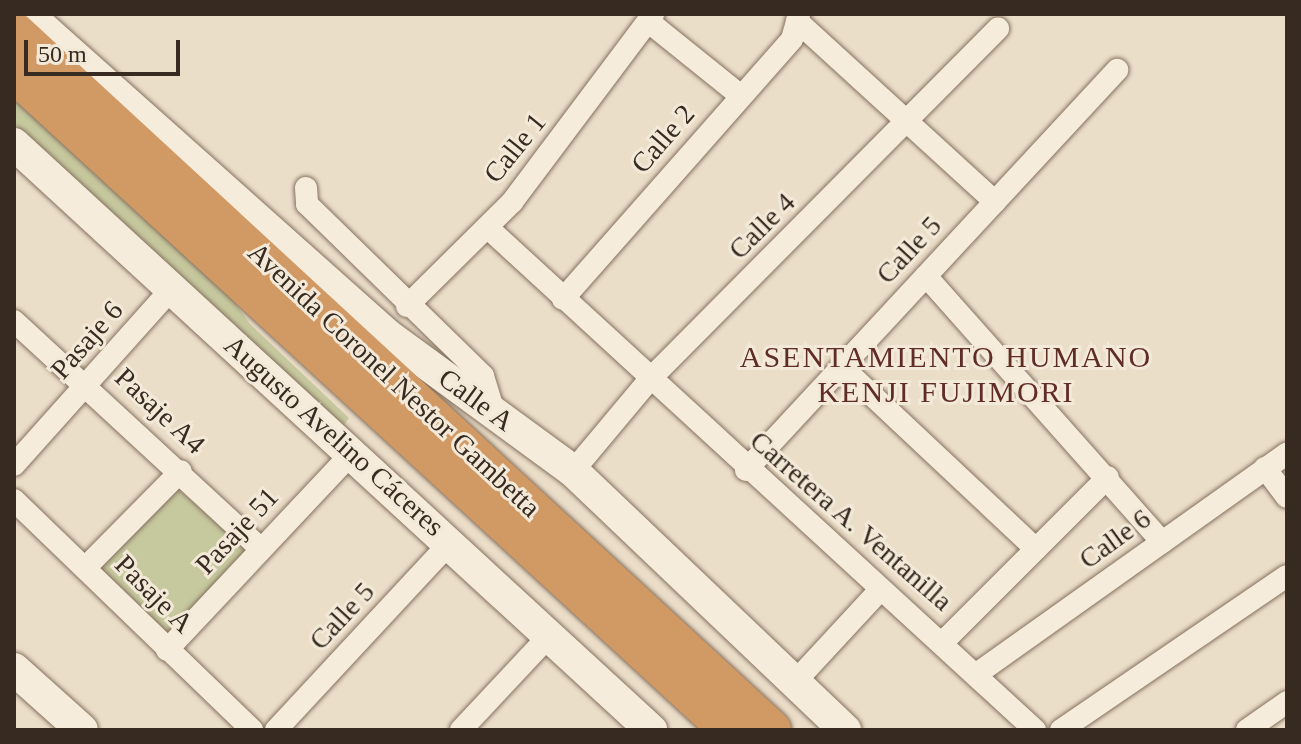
<!DOCTYPE html>
<html>
<head>
<meta charset="utf-8">
<style>
	body { margin:0 }
	#map { position:relative; width:1301px; height:744px; overflow:hidden; background:#ebdec9; font-family:Georgia,serif }
	div>[style] { position:absolute }
	.green>* { inset:0; background:#c6c89e }
	.roads { filter:drop-shadow(0 0 2px #85715f) drop-shadow(0 0 2px #85715f) }
	.street>* { height:22px; margin:-11px; padding:0 11px; transform-origin:11px; border-radius:11px; background:#f6ecdc }
	.secondary>* { height:32px; margin:-16px; padding:0 16px; transform-origin:16px; border-radius:16px; background:#f6ecdc }
	.highway>* { height:40px; margin:-20px; padding:0 20px; transform-origin:20px; border-radius:20px; background:#d19963 }
	span { translate:-50% -50%; white-space:nowrap; text-align:center; line-height:1.15; -webkit-text-stroke:6px #f3e9d8; paint-order:stroke }
	.street-label { font-size:28px; color:#372b21 }
	.neighbourhood-label { font-size:30px; color:#602d25; letter-spacing:2px }
	.frame { position:absolute; inset:0; border:16px solid #372b21; pointer-events:none }
	.scale { position:absolute; left:24px; top:40px; width:156px; height:36px; box-sizing:border-box; border:4px solid #372b21; border-top:0; padding-left:10px; font-size:24px; line-height:28px; white-space:nowrap; color:#372b21; -webkit-text-stroke:6px #f3e9d8; paint-order:stroke }
</style>
</head>
<body>
<div id="map">
	<div class="green">
		<i style="clip-path:polygon(14px 91px,219px 280px,250px 324px,349px 418px,343px 426px,14px 124px)"></i>
		<i style="clip-path:polygon(176px 488px,250px 548px,175px 632px,166px 632px,98px 567px)"></i>
	</div>
	<div class="roads">
		<div class="street">
			<i style="left:797px;top:21px;width:268px;rotate:42.4deg"></i>
			<i style="left:649px;top:22px;width:118px;rotate:38.8deg"></i>
			<i style="left:306px;top:188px;width:16px;rotate:86deg"></i>
			<i style="left:307px;top:204px;width:246px;rotate:44.3deg"></i>
			<i style="left:483px;top:376px;width:39px;rotate:73deg"></i>
			<i style="left:487px;top:227px;width:744px;rotate:42.55deg"></i>
			<i style="left:926px;top:276px;width:356px;rotate:48.4deg"></i>
			<i style="left:563px;top:299px;width:346px;rotate:-48.6deg"></i>
			<i style="left:792px;top:39px;width:26px;rotate:-74deg"></i>
			<i style="left:407px;top:306px;width:148px;rotate:-44.7deg"></i>
			<i style="left:512px;top:202px;width:235px;rotate:-53.1deg"></i>
			<i style="left:14px;top:321px;width:336px;rotate:42.7deg"></i>
			<i style="left:842px;top:367px;width:266px;rotate:43.2deg"></i>
			<i style="left:14px;top:465px;width:237px;rotate:-48.2deg"></i>
			<i style="left:1265px;top:468px;width:36px;rotate:53deg"></i>
			<i style="left:746px;top:470px;width:546px;rotate:-47.15deg"></i>
			<i style="left:573px;top:471px;width:120px;rotate:-50.1deg"></i>
			<i style="left:650px;top:379px;width:494px;rotate:-45.2deg"></i>
			<i style="left:14px;top:500px;width:331px;rotate:44deg"></i>
			<i style="left:85px;top:568px;width:136px;rotate:-45.3deg"></i>
			<i style="left:943px;top:642px;width:233px;rotate:-45deg"></i>
			<i style="left:167px;top:650px;width:269px;rotate:-46.8deg"></i>
			<i style="left:978px;top:673px;width:379px;rotate:-35.4deg"></i>
			<i style="left:793px;top:684px;width:129px;rotate:-47.2deg"></i>
			<i style="left:276px;top:730px;width:257px;rotate:-47.1deg"></i>
			<i style="left:461px;top:730px;width:130px;rotate:-46.9deg"></i>
			<i style="left:1061px;top:730px;width:273px;rotate:-34.3deg"></i>
			<i style="left:1247px;top:730px;width:49px;rotate:-35deg"></i>
		</div>
		<div class="secondary">
			<i style="left:27px;top:14px;width:481px;rotate:41.7deg"></i>
			<i style="left:386px;top:334px;width:232px;rotate:36.2deg"></i>
			<i style="left:573px;top:471px;width:376px;rotate:43.6deg"></i>
			<i style="left:14px;top:144px;width:866px;rotate:42.61deg"></i>
			<i style="left:14px;top:669px;width:91px;rotate:41.9deg"></i>
		</div>
		<div class="highway">
			<i style="left:14px;top:32px;width:1030px;rotate:42.68deg"></i>
			<i style="left:14px;top:72px;width:972px;rotate:42.58deg"></i>
		</div>
	</div>
	<div class="street-label">
		<span style="left:663px;top:139px;rotate:-49deg">Calle 2</span>
		<span style="left:515px;top:148px;rotate:-51deg">Calle 1</span>
		<span style="left:762px;top:226px;rotate:-45deg">Calle 4</span>
		<span style="left:909px;top:250px;rotate:-47deg">Calle 5</span>
		<span style="left:87px;top:340px;rotate:-49deg">Pasaje 6</span>
		<span style="left:394px;top:380px;rotate:43deg">Avenida Coronel Nestor Gambetta</span>
		<span style="left:476px;top:400px;rotate:36deg">Calle A</span>
		<span style="left:160px;top:411px;rotate:43deg">Pasaje A4</span>
		<span style="left:334px;top:436px;rotate:42deg">Augusto Avelino Cáceres</span>
		<span style="left:851px;top:521px;rotate:41deg">Carretera A. Ventanilla</span>
		<span style="left:237px;top:531px;rotate:-47deg">Pasaje 51</span>
		<span style="left:1115px;top:539px;rotate:-36deg">Calle 6</span>
		<span style="left:154px;top:594px;rotate:45deg">Pasaje A</span>
		<span style="left:342px;top:616px;rotate:-47deg">Calle 5</span>
	</div>
	<div class="neighbourhood-label">
		<span style="left:946px;top:374px">ASENTAMIENTO HUMANO<br>KENJI FUJIMORI</span>
	</div>
	<div class="frame"></div>
	<div class="scale">50 m</div>
</div>
</body>
</html>
